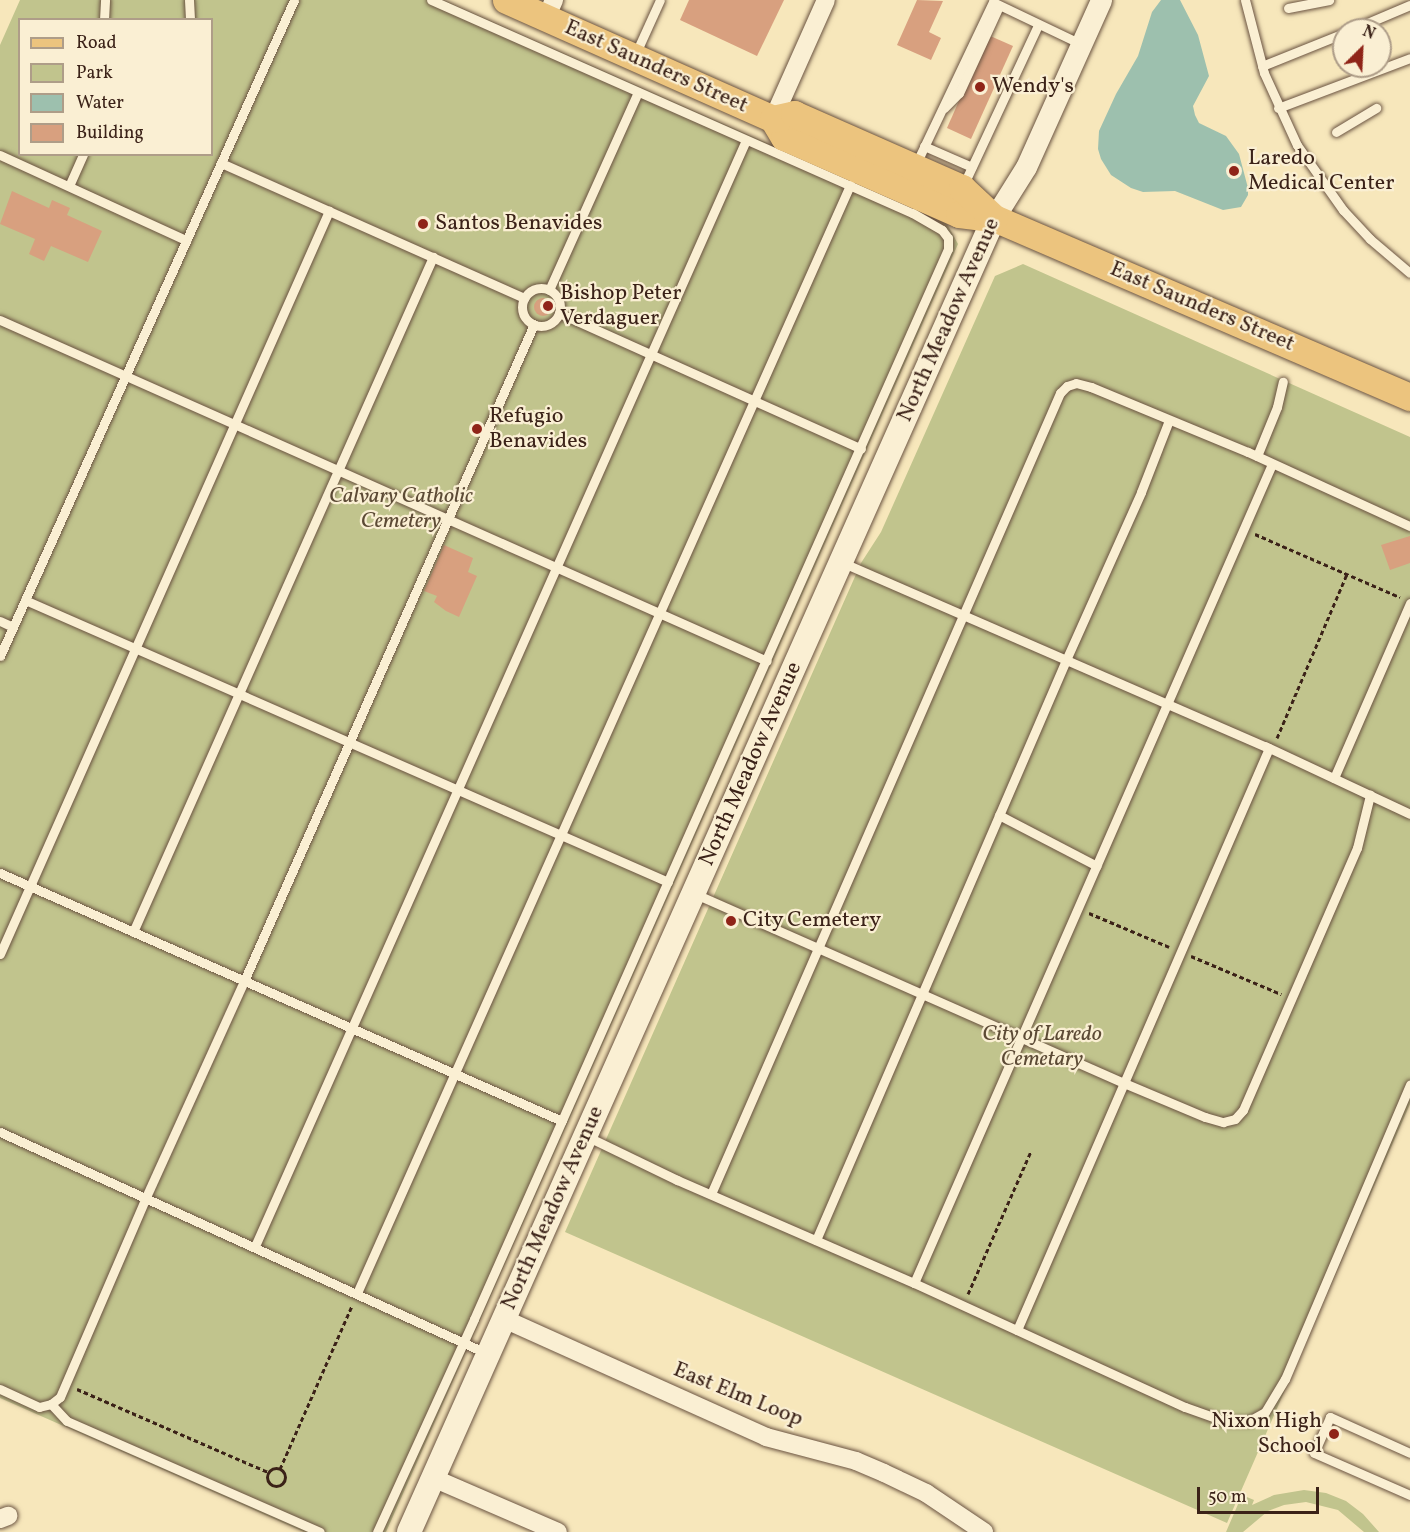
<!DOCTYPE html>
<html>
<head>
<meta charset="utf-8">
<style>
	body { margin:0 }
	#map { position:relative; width:1410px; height:1532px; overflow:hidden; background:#f7e7bb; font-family:Vollkorn,serif }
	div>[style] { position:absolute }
	.green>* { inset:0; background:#c1c48d }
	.water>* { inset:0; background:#9dc0ae }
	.building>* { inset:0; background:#d8a07f }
	.round { border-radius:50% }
	.path>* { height:3px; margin-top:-1.5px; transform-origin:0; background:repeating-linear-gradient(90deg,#3b2218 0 4.5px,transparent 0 7.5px) }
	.path>.ring { margin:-1.5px; padding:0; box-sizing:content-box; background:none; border:3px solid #3b2218; border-radius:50% }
	.roads { filter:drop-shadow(0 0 2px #6a5341) drop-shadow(0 0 2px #6a5341) }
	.service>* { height:9px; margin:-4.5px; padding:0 4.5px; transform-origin:4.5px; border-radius:4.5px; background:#faefd3 }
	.service>.ring { margin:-4.5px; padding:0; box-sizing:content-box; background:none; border:9px solid #faefd3; border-radius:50% }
	.minor>* { height:18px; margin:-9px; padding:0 9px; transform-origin:9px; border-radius:9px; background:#faefd3 }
	.tertiary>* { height:21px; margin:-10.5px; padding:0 10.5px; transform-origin:10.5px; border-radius:10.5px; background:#faefd3 }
	.secondary>* { height:24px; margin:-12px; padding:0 12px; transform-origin:12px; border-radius:12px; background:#faefd3 }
	.primary>* { height:27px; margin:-13.5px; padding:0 13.5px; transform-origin:13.5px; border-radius:13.5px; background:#ecc47e }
	.dots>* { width:16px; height:16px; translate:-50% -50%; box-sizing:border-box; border:3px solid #faefd3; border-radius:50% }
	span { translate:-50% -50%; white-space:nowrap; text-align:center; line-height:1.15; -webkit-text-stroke:4.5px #faefd3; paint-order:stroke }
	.street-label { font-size:22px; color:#3b2218 }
	.poi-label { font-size:22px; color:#3b2218 }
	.left { translate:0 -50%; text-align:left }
	.right { translate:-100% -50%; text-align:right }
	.park-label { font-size:22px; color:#5c4a35; font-style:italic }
	.legend { position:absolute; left:18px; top:18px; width:195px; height:138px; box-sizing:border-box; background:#faefd3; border:2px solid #ae9d88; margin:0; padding:8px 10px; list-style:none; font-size:18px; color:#3b2218 }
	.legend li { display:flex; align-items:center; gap:12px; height:30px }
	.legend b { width:30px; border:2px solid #ae9d88 }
	.north { position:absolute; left:1332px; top:18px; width:60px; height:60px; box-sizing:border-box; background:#faefd3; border:2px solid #ae9d88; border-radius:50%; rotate:24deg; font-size:16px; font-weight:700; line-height:24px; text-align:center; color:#3b2218 }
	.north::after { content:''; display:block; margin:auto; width:21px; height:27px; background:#8f2418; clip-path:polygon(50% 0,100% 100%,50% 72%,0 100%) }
	.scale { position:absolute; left:1197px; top:1487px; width:122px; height:27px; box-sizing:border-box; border:3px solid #3b2218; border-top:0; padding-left:8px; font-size:18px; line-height:21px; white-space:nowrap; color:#3b2218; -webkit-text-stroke:4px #faefd3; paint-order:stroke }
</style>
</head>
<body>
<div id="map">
	<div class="green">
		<i style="clip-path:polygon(evenodd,20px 0,443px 0,946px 222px,958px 244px,386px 1532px,304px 1532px,0 1398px,0 45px,20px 0,20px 20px,212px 20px,212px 154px,20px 154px,20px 20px)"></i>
		<i style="clip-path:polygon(1023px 264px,1410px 437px,1410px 1104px,1227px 1523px,565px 1232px,861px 563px,881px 532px,995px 276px)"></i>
		<i style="clip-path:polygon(1304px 1490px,1326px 1493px,1346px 1501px,1363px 1514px,1379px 1532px,1364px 1532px,1338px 1510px,1306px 1502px,1284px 1505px,1268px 1511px,1243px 1532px,1226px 1532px,1242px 1495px,1254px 1500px,1252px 1505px,1274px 1495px)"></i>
	</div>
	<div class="water">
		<i style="clip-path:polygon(1161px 0,1180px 0,1198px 35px,1209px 76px,1193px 106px,1195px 115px,1199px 123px,1226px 136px,1239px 154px,1248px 188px,1248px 195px,1241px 207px,1223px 210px,1175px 191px,1143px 192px,1131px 188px,1111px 175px,1101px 159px,1098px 149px,1099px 131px,1116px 94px,1138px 56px,1152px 12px)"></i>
	</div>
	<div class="building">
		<i style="clip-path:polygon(689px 0,784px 0,757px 56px,680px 20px)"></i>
		<i style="clip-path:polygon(917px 0,943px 1px,929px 32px,941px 38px,931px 60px,897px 45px)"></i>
		<i style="clip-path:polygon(988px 35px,1013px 46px,971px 139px,947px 128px)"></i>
		<i style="clip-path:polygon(12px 191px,49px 208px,52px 200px,70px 208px,67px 215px,102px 231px,88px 262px,51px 246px,44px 261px,29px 254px,35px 239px,0 224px)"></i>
		<i class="round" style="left:534px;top:298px;width:18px;height:18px"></i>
		<i style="clip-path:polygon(1410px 536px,1410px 563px,1390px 570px,1381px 545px)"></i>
		<i style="clip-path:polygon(444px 545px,473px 558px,468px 572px,477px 576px,459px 617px,446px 611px,434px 602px,437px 596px,424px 591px)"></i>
	</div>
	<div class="path">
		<i style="left:1255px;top:534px;width:158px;rotate:23.5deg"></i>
		<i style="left:1277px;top:738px;width:178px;rotate:-66.9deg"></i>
		<i style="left:1089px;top:913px;width:87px;rotate:23deg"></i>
		<i style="left:1191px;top:956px;width:98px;rotate:22.9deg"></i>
		<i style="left:968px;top:1294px;width:156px;rotate:-66.2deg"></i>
		<i style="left:77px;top:1389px;width:208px;rotate:23.5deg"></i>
		<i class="ring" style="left:267px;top:1468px;width:15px;height:15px"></i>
		<i style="left:280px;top:1469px;width:178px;rotate:-66.2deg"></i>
	</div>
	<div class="roads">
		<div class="service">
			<i style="left:189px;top:0;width:20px;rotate:87deg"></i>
			<i style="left:1245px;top:0;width:75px;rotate:75.4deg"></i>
			<i style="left:1264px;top:73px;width:79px;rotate:65.4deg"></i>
			<i style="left:1297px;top:145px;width:80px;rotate:54.7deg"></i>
			<i style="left:1343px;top:210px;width:40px;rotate:47deg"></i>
			<i style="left:1370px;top:239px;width:52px;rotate:40.4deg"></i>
			<i style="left:1288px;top:8px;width:42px;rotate:-11deg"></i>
			<i style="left:104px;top:20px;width:20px;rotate:-87deg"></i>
			<i style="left:1351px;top:30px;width:64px;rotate:-23deg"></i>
			<i style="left:635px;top:55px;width:60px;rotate:-65.6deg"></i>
			<i style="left:1262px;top:66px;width:88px;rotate:-21.9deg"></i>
			<i style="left:944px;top:108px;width:21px;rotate:-45deg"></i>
			<i style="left:959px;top:93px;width:96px;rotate:-65.3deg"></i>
			<i style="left:1278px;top:108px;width:141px;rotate:-20.7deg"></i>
			<i style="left:1336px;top:132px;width:47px;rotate:-31deg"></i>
			<i style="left:924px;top:146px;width:52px;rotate:23.6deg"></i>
			<i style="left:0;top:155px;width:205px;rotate:24.6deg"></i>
			<i style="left:221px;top:163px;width:332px;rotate:24deg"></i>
			<i style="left:915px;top:166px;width:182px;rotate:-64.6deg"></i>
			<i style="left:993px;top:2px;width:98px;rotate:25.5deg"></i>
			<i style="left:69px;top:186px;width:35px;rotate:-66deg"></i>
			<i style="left:963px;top:186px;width:178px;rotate:-65deg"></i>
			<i class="ring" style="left:522px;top:288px;width:29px;height:29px"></i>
			<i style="left:549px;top:290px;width:217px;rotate:-65.8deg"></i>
			<i style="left:559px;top:313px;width:331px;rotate:24.2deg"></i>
			<i style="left:0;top:320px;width:839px;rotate:23.97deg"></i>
			<i style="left:1257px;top:456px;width:53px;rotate:-67.8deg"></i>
			<i style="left:1277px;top:407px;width:26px;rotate:-77deg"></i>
			<i style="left:841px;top:562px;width:462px;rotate:23.5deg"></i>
			<i style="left:1265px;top:746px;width:160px;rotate:25.1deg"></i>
			<i style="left:25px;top:600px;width:702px;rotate:23.68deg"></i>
			<i style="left:0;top:621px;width:14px;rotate:25deg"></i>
			<i style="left:0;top:656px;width:719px;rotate:-65.86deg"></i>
			<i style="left:1334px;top:778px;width:191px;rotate:-66.5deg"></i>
			<i style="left:999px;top:815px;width:110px;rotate:27.5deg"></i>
			<i style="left:0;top:873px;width:614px;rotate:23.81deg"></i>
			<i style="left:693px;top:893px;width:471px;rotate:23.8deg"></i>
			<i style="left:1124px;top:1083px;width:88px;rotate:22.8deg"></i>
			<i style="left:1205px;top:1117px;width:19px;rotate:16deg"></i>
			<i style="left:1223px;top:1122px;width:12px;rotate:-14deg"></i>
			<i style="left:1235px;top:1119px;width:12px;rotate:-48deg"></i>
			<i style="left:1243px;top:1110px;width:286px;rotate:-66.5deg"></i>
			<i style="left:1357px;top:848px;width:55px;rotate:-76.2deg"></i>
			<i style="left:133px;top:932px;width:739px;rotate:-66.04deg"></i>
			<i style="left:0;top:954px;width:813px;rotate:-66.12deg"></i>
			<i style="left:0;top:1132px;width:534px;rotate:24.45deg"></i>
			<i style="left:586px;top:1136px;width:101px;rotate:25.8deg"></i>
			<i style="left:677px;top:1180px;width:258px;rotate:23.5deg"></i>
			<i style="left:914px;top:1283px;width:298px;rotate:24.6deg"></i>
			<i style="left:1185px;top:1407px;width:41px;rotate:19.7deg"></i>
			<i style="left:1224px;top:1421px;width:25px"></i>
			<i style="left:1249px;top:1421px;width:18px;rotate:-29deg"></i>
			<i style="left:1265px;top:1412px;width:39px;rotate:-59deg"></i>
			<i style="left:1285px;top:1379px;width:320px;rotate:-67deg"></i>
			<i style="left:711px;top:1194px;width:874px;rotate:-66.46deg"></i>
			<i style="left:1060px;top:393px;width:10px;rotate:-45deg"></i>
			<i style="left:1067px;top:386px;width:9px;rotate:-18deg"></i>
			<i style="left:1076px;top:383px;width:16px;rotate:15deg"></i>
			<i style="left:1091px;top:387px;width:170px;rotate:22.5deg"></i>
			<i style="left:1248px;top:452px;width:178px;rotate:24.6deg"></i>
			<i style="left:816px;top:1240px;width:632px;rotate:-66.68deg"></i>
			<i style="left:1066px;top:660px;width:184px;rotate:-65.9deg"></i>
			<i style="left:1141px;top:492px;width:77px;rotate:-68.7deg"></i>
			<i style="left:255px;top:1246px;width:1210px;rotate:-66.06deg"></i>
			<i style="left:914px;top:1283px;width:894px;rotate:-66.39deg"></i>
			<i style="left:357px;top:1293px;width:1213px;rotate:-66.01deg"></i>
			<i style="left:1017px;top:1330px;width:634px;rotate:-66.59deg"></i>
			<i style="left:0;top:1389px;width:43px;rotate:24.8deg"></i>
			<i style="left:39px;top:1407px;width:12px;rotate:-14deg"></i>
			<i style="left:51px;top:1404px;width:11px;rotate:-38deg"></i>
			<i style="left:60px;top:1397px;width:218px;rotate:-66.7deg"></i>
			<i style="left:146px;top:1197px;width:237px;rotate:-65.6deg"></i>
			<i style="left:244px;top:981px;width:718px;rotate:-66.18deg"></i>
			<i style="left:51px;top:1404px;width:23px;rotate:47deg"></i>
			<i style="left:67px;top:1421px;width:276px;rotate:23.7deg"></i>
			<i style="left:1410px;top:1453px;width:88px;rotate:-155.8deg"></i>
			<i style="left:1330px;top:1417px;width:39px;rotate:114deg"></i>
			<i style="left:1314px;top:1453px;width:105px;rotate:23.6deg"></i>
			<i style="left:377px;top:1532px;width:234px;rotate:-65.5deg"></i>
			<i style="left:474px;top:1319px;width:1170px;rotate:-66.11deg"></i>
			<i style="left:948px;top:249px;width:11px;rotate:-90deg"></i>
			<i style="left:948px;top:238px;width:10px;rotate:-127deg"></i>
			<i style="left:942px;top:230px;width:34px;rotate:-150deg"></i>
			<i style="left:912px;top:213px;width:526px;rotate:-156.11deg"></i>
		</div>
		<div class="minor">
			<i style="left:546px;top:18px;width:20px;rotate:-66deg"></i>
			<i style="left:773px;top:119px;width:130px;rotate:-66deg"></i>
			<i style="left:504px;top:1319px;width:287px;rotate:24.2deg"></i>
			<i style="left:766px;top:1437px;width:93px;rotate:14.9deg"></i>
			<i style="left:856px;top:1461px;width:30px;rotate:23deg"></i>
			<i style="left:884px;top:1473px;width:47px;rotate:25.5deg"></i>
			<i style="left:926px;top:1493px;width:70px;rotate:33.9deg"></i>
			<i style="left:433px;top:1478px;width:136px;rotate:23.4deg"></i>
			<i style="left:0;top:1519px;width:9px;rotate:-21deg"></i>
		</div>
		<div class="tertiary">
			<i style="left:994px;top:218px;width:60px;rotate:-57.9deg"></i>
			<i style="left:1026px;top:167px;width:183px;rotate:-65.8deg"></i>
		</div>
		<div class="secondary">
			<i style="left:409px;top:1532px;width:1438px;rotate:-66deg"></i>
		</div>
		<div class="primary">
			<i style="left:506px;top:0;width:292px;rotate:24deg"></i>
			<i style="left:773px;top:119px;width:21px;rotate:59deg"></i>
			<i style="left:784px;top:137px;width:191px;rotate:23.7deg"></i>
			<i style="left:959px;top:214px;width:35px;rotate:7deg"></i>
			<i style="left:994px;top:218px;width:453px;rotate:23.3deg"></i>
			<i style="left:773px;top:119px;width:22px;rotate:-13deg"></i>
			<i style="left:794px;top:114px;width:184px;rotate:23.8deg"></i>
			<i style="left:962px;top:188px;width:44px;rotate:43.2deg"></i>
		</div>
	</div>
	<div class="dots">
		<i style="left:980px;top:87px;background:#8f2418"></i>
		<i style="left:1234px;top:171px;background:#8f2418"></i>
		<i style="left:423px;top:224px;background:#8f2418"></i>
		<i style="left:548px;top:306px;background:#8f2418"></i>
		<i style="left:477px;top:429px;background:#8f2418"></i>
		<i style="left:731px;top:921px;background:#8f2418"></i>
		<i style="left:1334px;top:1434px;background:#8f2418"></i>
	</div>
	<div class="street-label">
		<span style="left:656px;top:67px;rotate:24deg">East Saunders Street</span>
		<span style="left:1202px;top:307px;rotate:23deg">East Saunders Street</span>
		<span style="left:949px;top:320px;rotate:-66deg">North Meadow Avenue</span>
		<span style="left:751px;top:764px;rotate:-66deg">North Meadow Avenue</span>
		<span style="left:553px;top:1208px;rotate:-66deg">North Meadow Avenue</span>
		<span style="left:738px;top:1395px;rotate:22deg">East Elm Loop</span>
	</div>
	<div class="poi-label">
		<span class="left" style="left:992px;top:87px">Wendy's</span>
		<span class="left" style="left:1248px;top:171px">Laredo<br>Medical Center</span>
		<span class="left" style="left:435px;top:224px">Santos Benavides</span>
		<span class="left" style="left:560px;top:306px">Bishop Peter<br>Verdaguer</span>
		<span class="left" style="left:489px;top:429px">Refugio<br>Benavides</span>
		<span class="left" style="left:743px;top:921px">City Cemetery</span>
		<span class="right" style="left:1322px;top:1434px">Nixon High<br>School</span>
	</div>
	<div class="park-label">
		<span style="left:401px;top:509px">Calvary Catholic<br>Cemetery</span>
		<span style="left:1042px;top:1047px">City of Laredo<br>Cemetary</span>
	</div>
	<ul class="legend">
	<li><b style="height:8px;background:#ecc47e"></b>Road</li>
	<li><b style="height:16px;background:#c1c48d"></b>Park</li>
	<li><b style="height:16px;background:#9dc0ae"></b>Water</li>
	<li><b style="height:16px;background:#d8a07f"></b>Building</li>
	</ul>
	<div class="north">N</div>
	<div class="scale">50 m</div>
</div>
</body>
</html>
